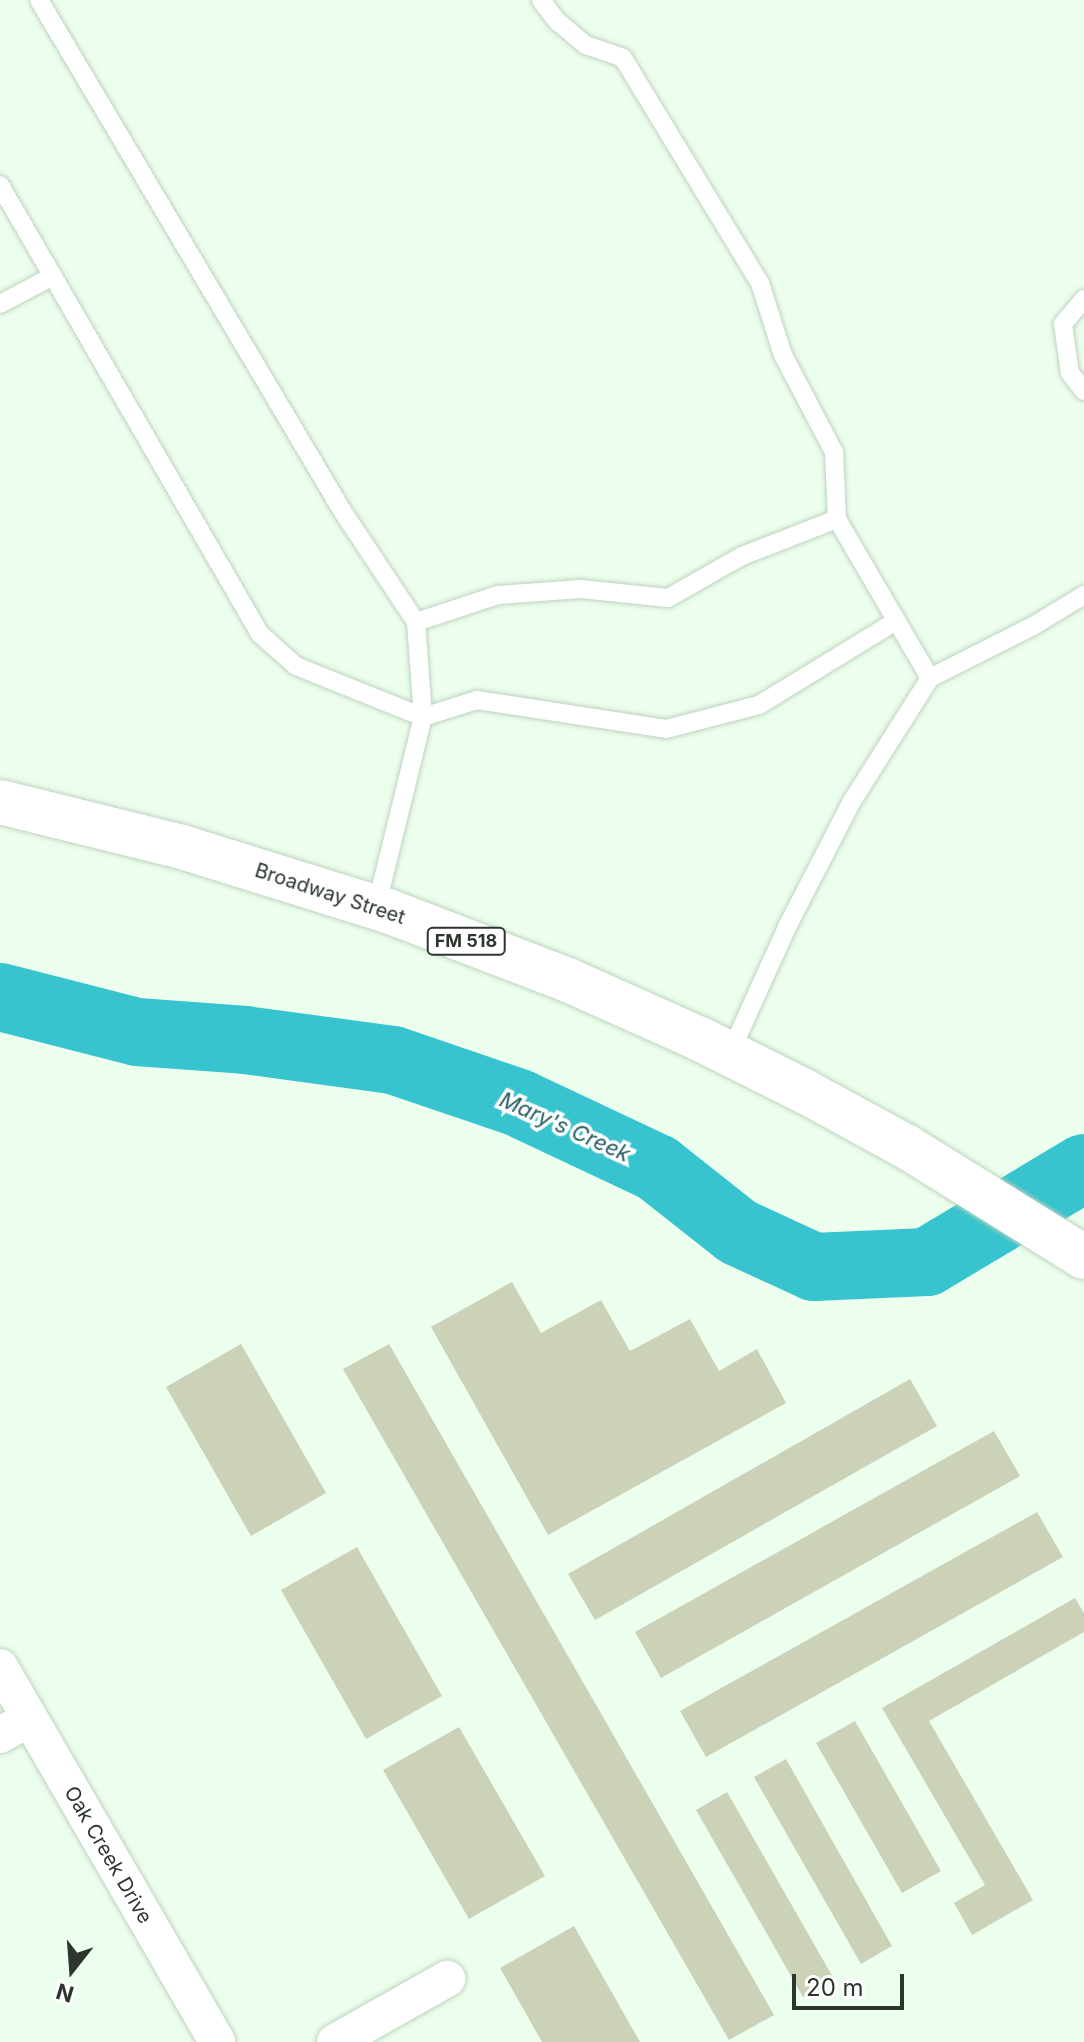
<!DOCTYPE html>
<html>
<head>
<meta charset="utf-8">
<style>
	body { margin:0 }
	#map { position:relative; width:1084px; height:2042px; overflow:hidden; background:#ecfeed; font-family:Inter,sans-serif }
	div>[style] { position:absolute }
	.river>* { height:68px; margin:-34px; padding:0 34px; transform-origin:34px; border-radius:34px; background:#37c4ce }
	.building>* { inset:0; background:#cbd2b8 }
	.roads { filter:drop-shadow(0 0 2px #bdd3bf) drop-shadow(0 0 2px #bdd3bf) }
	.service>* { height:18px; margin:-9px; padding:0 9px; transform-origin:9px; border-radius:9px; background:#fff }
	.minor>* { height:36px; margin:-18px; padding:0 18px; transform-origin:18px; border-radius:18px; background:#fff }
	.primary>* { height:44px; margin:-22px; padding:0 22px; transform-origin:22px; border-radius:22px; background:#fff }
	span { translate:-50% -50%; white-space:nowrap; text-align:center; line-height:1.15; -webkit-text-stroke:7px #fff; paint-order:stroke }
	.shield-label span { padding:2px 6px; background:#fff; border:2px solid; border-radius:6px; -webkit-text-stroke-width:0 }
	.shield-label { font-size:18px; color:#2d362e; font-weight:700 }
	.street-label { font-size:20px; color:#2d362e }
	.water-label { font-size:22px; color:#275f63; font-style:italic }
	.north { position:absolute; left:32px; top:1930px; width:80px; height:80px; -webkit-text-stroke:6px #fff; paint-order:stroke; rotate:197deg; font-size:22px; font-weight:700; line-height:32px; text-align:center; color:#2d362e }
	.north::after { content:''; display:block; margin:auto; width:28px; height:36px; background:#2d362e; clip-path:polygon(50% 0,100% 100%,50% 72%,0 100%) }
	.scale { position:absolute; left:792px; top:1974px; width:112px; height:36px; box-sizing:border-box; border:4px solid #2d362e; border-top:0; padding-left:10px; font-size:24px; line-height:28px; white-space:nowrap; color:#2d362e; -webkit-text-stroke:6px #fff; paint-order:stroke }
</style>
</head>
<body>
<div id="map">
	<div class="river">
		<i style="left:0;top:997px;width:141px;rotate:14.3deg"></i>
		<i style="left:137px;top:1032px;width:108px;rotate:4.2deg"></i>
		<i style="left:245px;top:1040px;width:149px;rotate:7.7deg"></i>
		<i style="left:393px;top:1060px;width:133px;rotate:18.8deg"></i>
		<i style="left:519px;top:1103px;width:153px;rotate:25.2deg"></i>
		<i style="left:657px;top:1168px;width:103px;rotate:38.3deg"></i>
		<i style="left:738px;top:1232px;width:84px;rotate:24.7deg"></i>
		<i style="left:814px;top:1267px;width:113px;rotate:-2.5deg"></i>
		<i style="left:927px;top:1262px;width:183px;rotate:-30.9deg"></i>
	</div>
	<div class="building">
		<i style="clip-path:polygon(512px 1282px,541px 1333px,601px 1300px,630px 1351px,690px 1319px,719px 1371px,757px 1349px,786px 1403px,548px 1535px,431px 1327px)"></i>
		<i style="clip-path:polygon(241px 1344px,326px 1493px,251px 1536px,166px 1387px)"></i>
		<i style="clip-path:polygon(389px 1344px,774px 2015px,729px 2040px,343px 1369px)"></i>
		<i style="clip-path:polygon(910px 1379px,937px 1426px,595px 1620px,568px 1574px)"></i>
		<i style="clip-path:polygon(994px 1431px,1020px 1476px,661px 1678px,635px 1632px)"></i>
		<i style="clip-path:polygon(1037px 1512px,1063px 1557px,706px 1757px,680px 1711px)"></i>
		<i style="clip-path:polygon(357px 1547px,442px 1696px,366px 1739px,281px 1590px)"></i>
		<i style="clip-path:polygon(1075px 1598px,1084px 1613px,1084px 1632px,929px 1721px,1033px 1900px,972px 1935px,954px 1903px,985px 1885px,882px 1708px)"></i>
		<i style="clip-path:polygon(855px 1721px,941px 1871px,902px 1893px,816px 1743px)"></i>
		<i style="clip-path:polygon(459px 1727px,545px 1876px,469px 1919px,383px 1770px)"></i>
		<i style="clip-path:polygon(786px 1759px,892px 1946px,861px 1964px,754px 1777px)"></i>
		<i style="clip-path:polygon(727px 1792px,834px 1979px,803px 1997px,696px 1810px)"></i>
		<i style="clip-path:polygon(574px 1926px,640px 2042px,542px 2042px,500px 1968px)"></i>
	</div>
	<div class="roads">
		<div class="service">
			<i style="left:541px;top:0;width:26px;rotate:53deg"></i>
			<i style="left:557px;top:21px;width:38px;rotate:40deg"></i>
			<i style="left:586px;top:45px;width:39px;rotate:19deg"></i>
			<i style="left:623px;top:58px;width:263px;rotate:58.7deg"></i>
			<i style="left:760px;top:283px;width:76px;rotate:72.3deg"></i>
			<i style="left:783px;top:355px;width:110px;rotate:62.3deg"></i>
			<i style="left:834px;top:452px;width:67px;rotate:87.4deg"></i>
			<i style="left:837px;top:519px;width:184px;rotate:59.7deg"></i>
			<i style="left:0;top:185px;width:519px;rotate:59.93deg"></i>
			<i style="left:260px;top:634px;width:48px;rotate:41.6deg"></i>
			<i style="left:296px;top:666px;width:137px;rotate:21.9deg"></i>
			<i style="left:423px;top:717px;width:95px;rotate:-94.2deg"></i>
			<i style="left:416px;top:622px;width:132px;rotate:-123.6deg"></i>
			<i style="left:343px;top:512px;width:595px;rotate:-120.7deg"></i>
			<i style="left:1084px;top:299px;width:33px;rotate:130deg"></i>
			<i style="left:1063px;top:324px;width:49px;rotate:81.9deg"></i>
			<i style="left:1070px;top:373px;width:23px;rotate:52deg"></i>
			<i style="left:0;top:304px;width:60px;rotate:-27.8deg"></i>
			<i style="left:416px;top:622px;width:86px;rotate:-18.2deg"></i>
			<i style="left:498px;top:595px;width:83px;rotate:-4.1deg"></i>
			<i style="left:581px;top:589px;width:87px;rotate:5.9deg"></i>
			<i style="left:668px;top:598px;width:85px;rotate:-29.6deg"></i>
			<i style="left:742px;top:556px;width:102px;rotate:-21.3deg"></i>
			<i style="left:376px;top:908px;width:197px;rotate:-76.2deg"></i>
			<i style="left:423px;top:717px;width:57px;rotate:-17.5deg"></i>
			<i style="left:477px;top:700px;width:191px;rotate:8.7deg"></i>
			<i style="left:666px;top:729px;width:96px;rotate:-14.5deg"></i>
			<i style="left:759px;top:705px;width:161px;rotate:-31.5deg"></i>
			<i style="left:730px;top:1053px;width:141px;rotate:-65.6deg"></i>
			<i style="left:788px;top:925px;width:140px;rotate:-62.7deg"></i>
			<i style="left:852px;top:801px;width:146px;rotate:-57.6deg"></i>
			<i style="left:930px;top:678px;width:115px;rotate:-26.8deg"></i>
			<i style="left:1033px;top:626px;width:60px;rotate:-31.3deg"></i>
		</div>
		<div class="minor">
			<i style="left:0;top:1667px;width:433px;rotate:59.9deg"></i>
			<i style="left:0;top:1735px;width:33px;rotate:-29deg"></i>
			<i style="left:335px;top:2042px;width:129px;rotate:-29.4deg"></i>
		</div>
		<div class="primary">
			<i style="left:0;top:802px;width:187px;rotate:13.9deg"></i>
			<i style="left:182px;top:847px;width:216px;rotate:17.3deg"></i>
			<i style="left:388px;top:911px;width:193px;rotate:21deg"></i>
			<i style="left:568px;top:980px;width:145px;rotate:24.1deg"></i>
			<i style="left:700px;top:1039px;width:119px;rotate:26.6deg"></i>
			<i style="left:806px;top:1092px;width:115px;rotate:28.6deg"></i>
			<i style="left:907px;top:1147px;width:208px;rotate:31.9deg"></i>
		</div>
	</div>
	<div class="shield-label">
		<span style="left:466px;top:941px">FM 518</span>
	</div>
	<div class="street-label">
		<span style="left:330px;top:894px;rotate:18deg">Broadway Street</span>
		<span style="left:108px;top:1855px;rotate:60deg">Oak Creek Drive</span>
	</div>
	<div class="water-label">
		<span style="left:565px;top:1127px;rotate:24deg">Mary's Creek</span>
	</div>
	<div class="north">N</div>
	<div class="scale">20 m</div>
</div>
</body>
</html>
